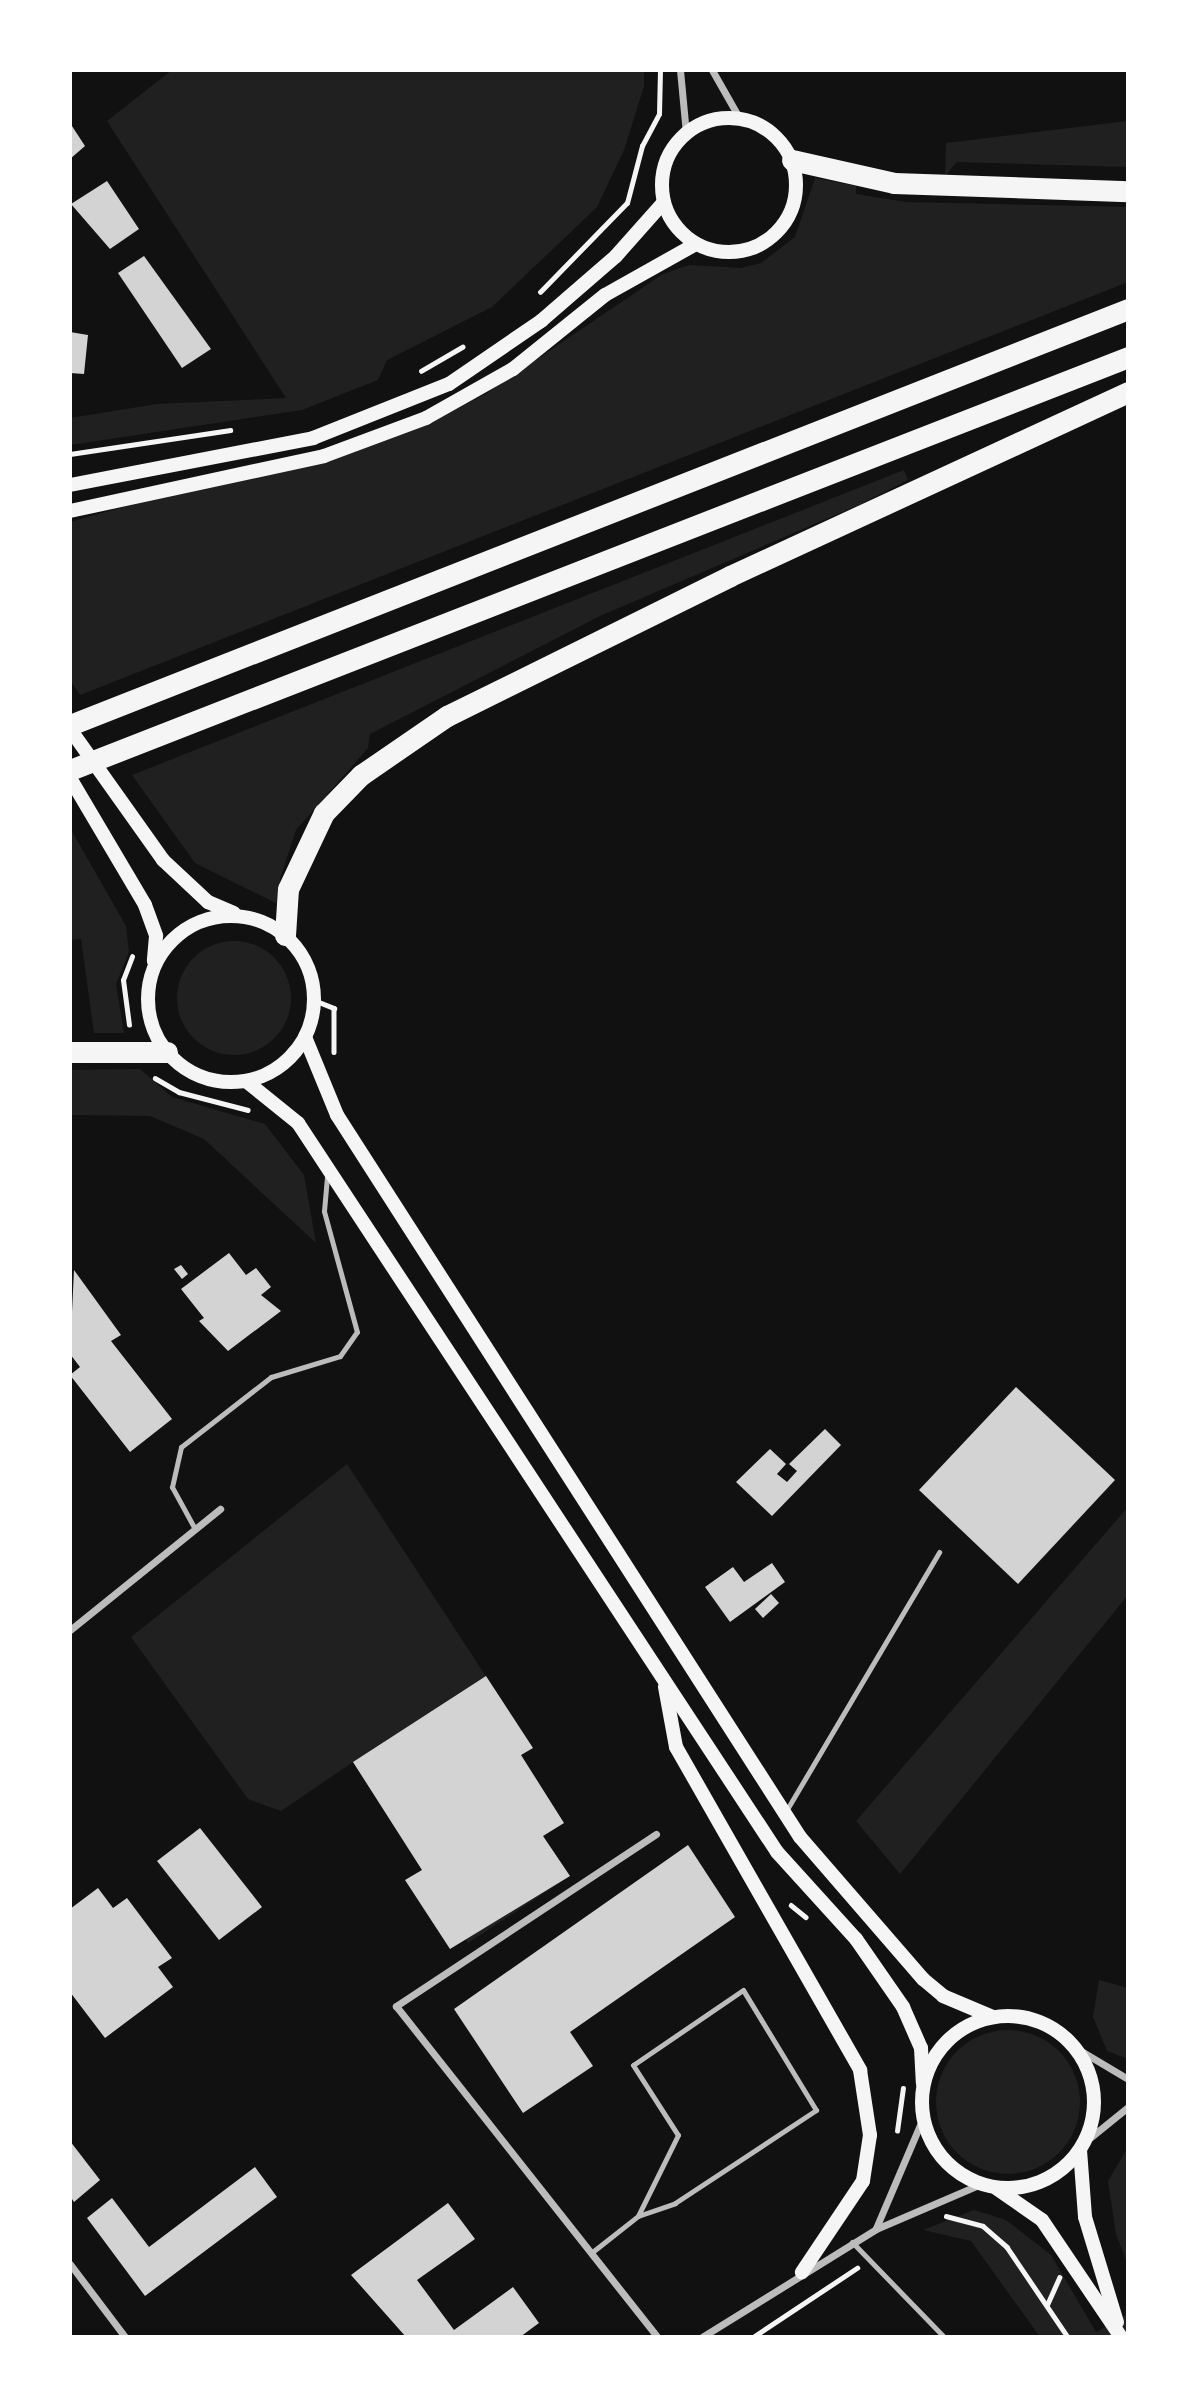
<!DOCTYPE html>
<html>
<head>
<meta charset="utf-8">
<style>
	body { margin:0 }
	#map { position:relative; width:1198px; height:2407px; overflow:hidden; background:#111; font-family:"Alegreya Sans",sans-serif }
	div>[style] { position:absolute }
	.green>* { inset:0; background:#202020 }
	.round { border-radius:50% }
	.building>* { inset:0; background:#d3d3d3 }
	.path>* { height:4.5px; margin:-2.25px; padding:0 2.25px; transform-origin:2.25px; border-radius:2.25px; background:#f5f5f5 }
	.service>* { height:5px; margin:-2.5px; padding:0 2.5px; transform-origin:2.5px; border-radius:2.5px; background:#bcbcbc }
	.minor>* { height:7px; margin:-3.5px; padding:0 3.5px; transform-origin:3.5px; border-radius:3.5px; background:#bcbcbc }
	.secondary>* { height:14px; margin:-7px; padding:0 7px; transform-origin:7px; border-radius:7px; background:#f5f5f5 }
	.secondary>.ring { margin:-7px; padding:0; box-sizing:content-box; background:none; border:14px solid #f5f5f5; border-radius:50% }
	.motorway>* { height:21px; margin:-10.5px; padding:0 10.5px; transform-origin:10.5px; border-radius:10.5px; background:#f5f5f5 }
	span { translate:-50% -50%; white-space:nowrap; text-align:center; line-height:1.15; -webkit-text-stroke:5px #fff; paint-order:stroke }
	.frame { position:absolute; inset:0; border:72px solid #fff; pointer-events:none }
</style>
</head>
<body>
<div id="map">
	<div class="green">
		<i style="clip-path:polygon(172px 70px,644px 70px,644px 86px,624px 150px,597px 207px,492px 307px,387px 360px,378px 380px,302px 410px,70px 445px,70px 418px,157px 404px,286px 398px,107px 121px)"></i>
		<i style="clip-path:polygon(1128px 121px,1128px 167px,957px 162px,945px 176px,946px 143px)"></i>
		<i style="clip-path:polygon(815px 178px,856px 186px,856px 194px,906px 202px,1128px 207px,1128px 282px,80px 695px,70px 680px,70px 522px,439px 418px,487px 393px,663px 274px,689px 265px,741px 268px,761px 263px,795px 237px)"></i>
		<i style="clip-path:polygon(904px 470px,908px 480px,859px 505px,602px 615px,370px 734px,368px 748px,296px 830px,280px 879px,280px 905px,195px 863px,132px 775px)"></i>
		<i style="clip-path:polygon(70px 828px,126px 926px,129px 952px,116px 984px,124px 1033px,94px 1033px,81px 939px,70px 940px)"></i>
		<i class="round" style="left:177px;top:941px;width:114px;height:114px"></i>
		<i style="clip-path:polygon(140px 1069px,172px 1097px,265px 1124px,304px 1175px,316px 1243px,204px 1139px,150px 1116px,70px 1115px,70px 1070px)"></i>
		<i style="clip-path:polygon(347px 1464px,533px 1748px,521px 1755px,564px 1823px,543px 1836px,570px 1876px,468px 1943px,353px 1762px,281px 1811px,248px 1799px,131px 1637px)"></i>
		<i style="clip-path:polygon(1128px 1507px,1128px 1595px,900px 1874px,856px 1821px)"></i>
		<i style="clip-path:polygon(1099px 1980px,1128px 1988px,1128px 2059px,1107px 2051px,1093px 2017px)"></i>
		<i class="round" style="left:936px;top:2030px;width:144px;height:144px"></i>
		<i style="clip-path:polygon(1128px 2147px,1128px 2265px,1116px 2234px,1108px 2181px)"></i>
		<i style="clip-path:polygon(974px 2210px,1006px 2220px,1051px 2255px,1096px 2332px,1128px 2314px,1128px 2337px,1040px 2337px,971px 2241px,923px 2230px)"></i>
	</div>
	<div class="building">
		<i style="clip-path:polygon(70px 123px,85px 146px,70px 159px)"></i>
		<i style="clip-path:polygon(107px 181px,139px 229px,110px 249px,71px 204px)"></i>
		<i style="clip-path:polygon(144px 256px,211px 349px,182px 368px,118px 273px)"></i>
		<i style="clip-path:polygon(70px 332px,88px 335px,84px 374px,70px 373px)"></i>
		<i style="clip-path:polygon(229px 1253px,246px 1275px,256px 1268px,271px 1287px,261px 1295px,281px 1311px,228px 1351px,199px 1321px,204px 1318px,181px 1289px)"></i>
		<i style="clip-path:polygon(181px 1265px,188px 1274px,182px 1279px,174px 1269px)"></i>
		<i style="clip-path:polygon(74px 1270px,121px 1335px,111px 1341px,172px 1419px,130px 1452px,70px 1375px,80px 1367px,70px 1354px)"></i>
		<i style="clip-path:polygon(1016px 1387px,1115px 1480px,1018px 1584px,919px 1490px)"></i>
		<i style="clip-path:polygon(825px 1429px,841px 1445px,772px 1516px,736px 1482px,770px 1449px,786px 1464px,777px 1474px,787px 1482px,797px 1471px,789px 1464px)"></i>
		<i style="clip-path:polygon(772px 1563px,785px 1582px,730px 1622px,705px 1587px,733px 1567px,744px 1582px)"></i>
		<i style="clip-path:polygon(771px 1594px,779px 1603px,763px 1618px,755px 1609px)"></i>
		<i style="clip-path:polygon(486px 1676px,533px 1748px,521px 1755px,564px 1823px,543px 1836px,570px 1876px,450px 1949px,405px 1880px,422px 1870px,353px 1762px)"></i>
		<i style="clip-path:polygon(200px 1828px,262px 1907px,219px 1940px,157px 1861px)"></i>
		<i style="clip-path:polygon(688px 1845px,735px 1917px,570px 2032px,593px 2066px,523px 2113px,454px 2009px)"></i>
		<i style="clip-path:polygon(98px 1888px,113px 1908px,127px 1898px,172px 1958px,158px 1967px,173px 1987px,105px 2038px,70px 1992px,70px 1909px)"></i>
		<i style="clip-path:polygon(70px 2141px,100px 2180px,74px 2202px,70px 2196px)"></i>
		<i style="clip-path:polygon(255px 2167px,277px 2197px,145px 2296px,87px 2218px,112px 2198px,149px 2247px)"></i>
		<i style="clip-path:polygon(448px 2203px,475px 2239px,417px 2280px,454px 2330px,513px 2287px,539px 2323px,520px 2337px,406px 2337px,351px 2275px)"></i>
	</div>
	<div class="path">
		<i style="left:540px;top:292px;width:124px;rotate:-45.7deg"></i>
		<i style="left:627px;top:203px;width:59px;rotate:-75.3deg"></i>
		<i style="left:642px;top:146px;width:36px;rotate:-62deg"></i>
		<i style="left:659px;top:114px;width:44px;rotate:-88.7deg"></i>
		<i style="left:421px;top:371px;width:48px;rotate:-30.3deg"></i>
		<i style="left:70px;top:454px;width:162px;rotate:-8.5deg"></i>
		<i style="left:314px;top:1000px;width:22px;rotate:22deg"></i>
		<i style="left:334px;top:1008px;width:44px;rotate:90deg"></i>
		<i style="left:129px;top:1025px;width:45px;rotate:-97.6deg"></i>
		<i style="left:123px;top:980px;width:25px;rotate:-69deg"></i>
		<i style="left:155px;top:1078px;width:28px;rotate:30deg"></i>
		<i style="left:179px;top:1092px;width:71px;rotate:14.6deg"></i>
		<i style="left:791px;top:1905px;width:19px;rotate:39deg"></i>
		<i style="left:897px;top:2131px;width:43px;rotate:-82.1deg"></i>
		<i style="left:946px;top:2216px;width:38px;rotate:15deg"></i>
		<i style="left:983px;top:2226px;width:32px;rotate:41deg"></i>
		<i style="left:1007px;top:2247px;width:109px;rotate:55.9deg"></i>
		<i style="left:1047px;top:2305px;width:30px;rotate:-66deg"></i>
		<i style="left:753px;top:2337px;width:125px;rotate:-33.6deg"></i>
	</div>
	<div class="service">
		<i style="left:195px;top:1529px;width:48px;rotate:-118.7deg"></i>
		<i style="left:172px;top:1487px;width:41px;rotate:-77.3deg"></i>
		<i style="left:181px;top:1447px;width:114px;rotate:-37.9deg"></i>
		<i style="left:271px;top:1377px;width:72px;rotate:-16.9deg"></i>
		<i style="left:340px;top:1356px;width:29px;rotate:-55deg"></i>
		<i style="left:357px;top:1332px;width:125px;rotate:-105.3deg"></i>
		<i style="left:324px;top:1211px;width:38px;rotate:-85deg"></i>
		<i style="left:786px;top:1811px;width:301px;rotate:-59.4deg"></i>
		<i style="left:852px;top:2242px;width:132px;rotate:45.9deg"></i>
		<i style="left:591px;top:2253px;width:60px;rotate:-38.2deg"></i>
		<i style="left:638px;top:2216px;width:39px;rotate:-19deg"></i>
		<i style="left:675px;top:2203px;width:169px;rotate:-33.4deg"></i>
		<i style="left:816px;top:2110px;width:140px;rotate:-121.3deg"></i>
		<i style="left:743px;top:1990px;width:133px;rotate:145.7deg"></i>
		<i style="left:633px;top:2065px;width:83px;rotate:57.3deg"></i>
		<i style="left:678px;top:2135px;width:90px;rotate:116.3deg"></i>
	</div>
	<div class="minor">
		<i style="left:680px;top:70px;width:64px;rotate:84.6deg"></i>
		<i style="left:712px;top:70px;width:56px;rotate:60.3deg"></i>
		<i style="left:70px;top:1630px;width:193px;rotate:-38.9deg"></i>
		<i style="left:656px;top:1834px;width:312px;rotate:146.5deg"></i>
		<i style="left:396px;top:2006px;width:422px;rotate:51.7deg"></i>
		<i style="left:1076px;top:2048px;width:61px;rotate:30.8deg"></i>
		<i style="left:1086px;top:2141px;width:54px;rotate:-39deg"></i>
		<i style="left:876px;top:2228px;width:120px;rotate:-66.9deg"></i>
		<i style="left:70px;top:2264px;width:91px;rotate:53deg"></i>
		<i style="left:702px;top:2337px;width:205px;rotate:-31.8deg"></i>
		<i style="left:876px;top:2229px;width:114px;rotate:-23.2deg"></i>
	</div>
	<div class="secondary">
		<i class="ring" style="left:662px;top:118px;width:120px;height:120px"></i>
		<i style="left:70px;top:485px;width:248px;rotate:-10.9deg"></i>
		<i style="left:313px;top:438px;width:146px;rotate:-21.7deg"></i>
		<i style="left:449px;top:384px;width:112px;rotate:-34.4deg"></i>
		<i style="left:541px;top:321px;width:99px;rotate:-40.9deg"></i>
		<i style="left:616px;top:256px;width:72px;rotate:-48.4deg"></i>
		<i style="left:70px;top:511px;width:260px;rotate:-12.2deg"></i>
		<i style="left:324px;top:456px;width:109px;rotate:-20.4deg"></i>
		<i style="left:426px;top:418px;width:100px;rotate:-29.4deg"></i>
		<i style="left:513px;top:369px;width:118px;rotate:-38.8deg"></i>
		<i style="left:605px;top:295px;width:104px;rotate:-29.3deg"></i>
		<i style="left:70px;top:729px;width:161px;rotate:54.6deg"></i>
		<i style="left:163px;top:860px;width:62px;rotate:43deg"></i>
		<i style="left:208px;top:902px;width:28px;rotate:23deg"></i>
		<i style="left:70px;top:778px;width:147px;rotate:59.4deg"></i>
		<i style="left:145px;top:905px;width:33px;rotate:70deg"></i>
		<i style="left:156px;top:936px;width:25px;rotate:95deg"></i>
		<i class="ring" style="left:148px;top:916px;width:152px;height:152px"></i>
		<i style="left:305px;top:1037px;width:84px;rotate:67.7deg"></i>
		<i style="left:337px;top:1115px;width:858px;rotate:57.33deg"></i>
		<i style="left:800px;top:1837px;width:188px;rotate:49.1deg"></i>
		<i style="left:923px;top:1979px;width:26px;rotate:40deg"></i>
		<i style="left:943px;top:1996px;width:54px;rotate:22.8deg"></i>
		<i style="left:246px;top:1081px;width:67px;rotate:38.9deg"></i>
		<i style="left:298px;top:1123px;width:872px;rotate:56.69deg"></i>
		<i style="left:777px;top:1852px;width:118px;rotate:47.8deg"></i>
		<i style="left:856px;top:1939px;width:83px;rotate:55.3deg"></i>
		<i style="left:903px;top:2007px;width:45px;rotate:66.3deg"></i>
		<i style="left:921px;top:2048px;width:35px;rotate:87deg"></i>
		<i style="left:665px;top:1687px;width:61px;rotate:79.6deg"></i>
		<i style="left:676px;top:1747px;width:372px;rotate:60.3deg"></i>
		<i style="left:860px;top:2070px;width:66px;rotate:81.3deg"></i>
		<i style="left:870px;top:2135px;width:47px;rotate:98.7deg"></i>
		<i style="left:863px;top:2181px;width:110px;rotate:123.8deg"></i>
		<i class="ring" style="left:922px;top:2016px;width:158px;height:158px"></i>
		<i style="left:1080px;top:2150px;width:67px;rotate:85.7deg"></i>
		<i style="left:1085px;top:2217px;width:110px;rotate:73.1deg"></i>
		<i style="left:996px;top:2188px;width:56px;rotate:34.8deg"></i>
		<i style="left:1042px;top:2220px;width:141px;rotate:56deg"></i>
	</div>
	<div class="motorway">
		<i style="left:792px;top:160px;width:105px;rotate:12.7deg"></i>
		<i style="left:894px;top:183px;width:234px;rotate:2deg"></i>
		<i style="left:70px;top:725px;width:1137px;rotate:-21.46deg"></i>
		<i style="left:70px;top:770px;width:1136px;rotate:-21.32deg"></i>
		<i style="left:285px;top:935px;width:46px;rotate:-86.3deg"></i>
		<i style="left:288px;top:889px;width:84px;rotate:-64.7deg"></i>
		<i style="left:324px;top:813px;width:53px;rotate:-45.8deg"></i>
		<i style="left:361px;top:775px;width:104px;rotate:-34.5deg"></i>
		<i style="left:447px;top:716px;width:316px;rotate:-26.3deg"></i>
		<i style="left:730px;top:576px;width:438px;rotate:-24.8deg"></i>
		<i style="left:70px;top:1052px;width:97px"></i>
	</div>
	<div class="frame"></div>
</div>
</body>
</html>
